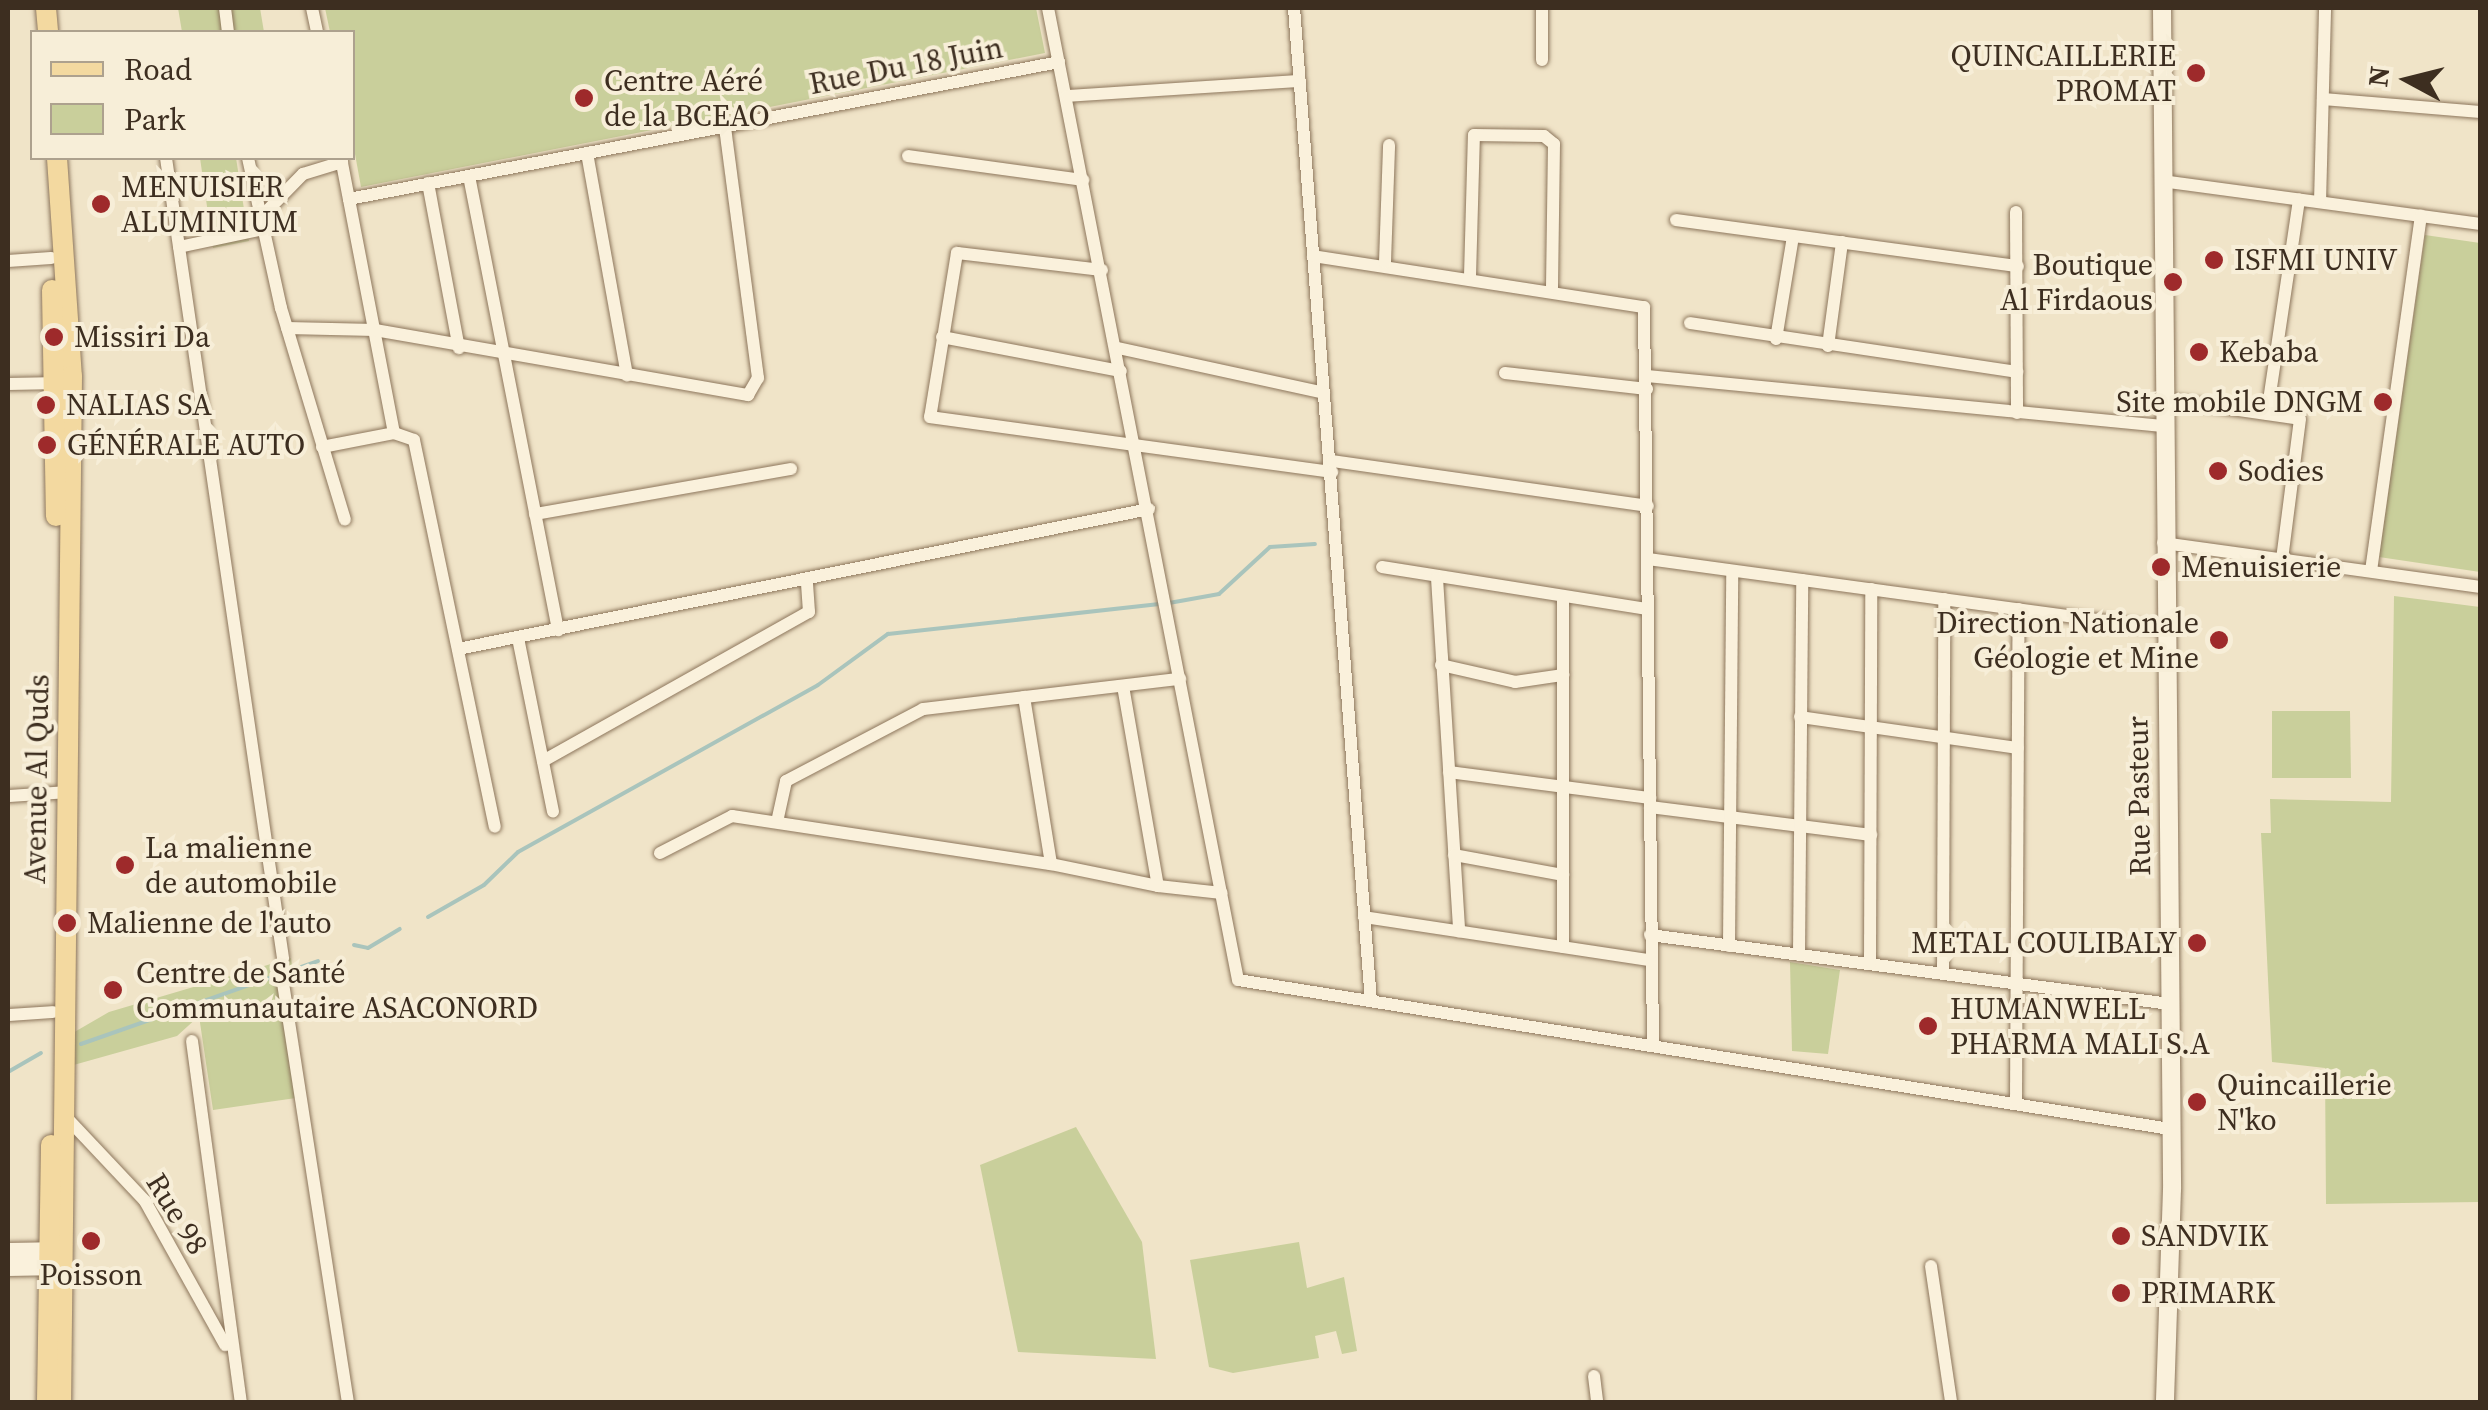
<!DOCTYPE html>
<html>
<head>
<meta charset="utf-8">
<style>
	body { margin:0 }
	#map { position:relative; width:2488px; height:1410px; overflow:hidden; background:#f0e4c8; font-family:"Source Serif 4",serif }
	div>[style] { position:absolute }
	.green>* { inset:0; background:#c9cf9b }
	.stream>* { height:4px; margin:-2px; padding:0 2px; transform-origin:2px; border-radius:2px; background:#a9c4bc }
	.roads { filter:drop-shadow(0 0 2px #8d765c) drop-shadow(0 0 2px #8d765c) }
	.street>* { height:12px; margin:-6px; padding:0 6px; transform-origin:6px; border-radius:6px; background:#faf1dc }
	.secondary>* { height:18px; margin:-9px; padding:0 9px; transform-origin:9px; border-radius:9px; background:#faf1dc }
	.primary>* { height:20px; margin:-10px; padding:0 10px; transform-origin:10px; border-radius:10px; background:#f3d9a0 }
	.dots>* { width:28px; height:28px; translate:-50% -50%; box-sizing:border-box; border:5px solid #f7eed8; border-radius:50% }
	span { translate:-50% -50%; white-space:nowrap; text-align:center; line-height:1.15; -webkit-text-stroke:8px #f7eed8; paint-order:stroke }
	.poi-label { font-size:30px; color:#3d2e20 }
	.right { translate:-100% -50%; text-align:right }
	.left { translate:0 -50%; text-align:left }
	.street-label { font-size:30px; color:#3d2e20 }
	.frame { position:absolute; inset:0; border:10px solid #3d2e20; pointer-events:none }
	.legend { position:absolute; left:30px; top:30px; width:325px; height:130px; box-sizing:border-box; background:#f7eed8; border:2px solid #ada18e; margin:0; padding:12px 18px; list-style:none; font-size:30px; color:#3d2e20 }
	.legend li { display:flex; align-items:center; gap:20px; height:50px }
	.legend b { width:50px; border:2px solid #ada18e }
	.north { position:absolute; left:2358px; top:30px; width:100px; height:100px; -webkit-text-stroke:8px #f7eed8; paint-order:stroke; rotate:277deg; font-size:28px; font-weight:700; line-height:40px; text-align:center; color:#3d2e20 }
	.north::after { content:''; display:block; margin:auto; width:35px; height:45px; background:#3d2e20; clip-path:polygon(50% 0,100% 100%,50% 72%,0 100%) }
</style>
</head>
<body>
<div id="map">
	<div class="green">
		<i style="clip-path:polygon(178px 8px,260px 8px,264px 32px,182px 32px)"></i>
		<i style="clip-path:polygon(325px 8px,1036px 8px,1045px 53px,361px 187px,353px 143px,352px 32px,330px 32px)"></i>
		<i style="clip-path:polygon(200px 158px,236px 158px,249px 241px,213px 248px)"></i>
		<i style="clip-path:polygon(2425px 235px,2480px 243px,2480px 572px,2379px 557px)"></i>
		<i style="clip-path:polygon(2394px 596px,2480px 607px,2480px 1202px,2326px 1204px,2325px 1068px,2272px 1062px,2261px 833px,2271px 833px,2270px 799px,2391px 802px)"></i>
		<i style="clip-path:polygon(2272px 711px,2350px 711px,2351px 778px,2272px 778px)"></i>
		<i style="clip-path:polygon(291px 958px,294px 980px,280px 985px,296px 1098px,213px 1110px,199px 1016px,177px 1036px,70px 1066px,71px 1034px,109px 1012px)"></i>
		<i style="clip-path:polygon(1790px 962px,1840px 970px,1828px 1054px,1792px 1051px)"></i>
		<i style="clip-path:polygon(1076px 1127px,1142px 1242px,1156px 1359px,1018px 1352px,980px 1165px)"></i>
		<i style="clip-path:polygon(1299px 1242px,1307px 1288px,1344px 1277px,1357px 1351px,1342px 1354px,1336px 1331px,1315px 1336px,1319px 1358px,1233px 1373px,1209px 1367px,1190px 1260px)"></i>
	</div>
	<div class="stream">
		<i style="left:1169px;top:603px;width:51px;rotate:-10.2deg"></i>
		<i style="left:1219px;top:594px;width:69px;rotate:-42.7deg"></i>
		<i style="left:1270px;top:547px;width:45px;rotate:-3.8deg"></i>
		<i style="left:428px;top:917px;width:64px;rotate:-29.7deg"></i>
		<i style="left:484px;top:885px;width:47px;rotate:-44.1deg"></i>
		<i style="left:518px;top:852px;width:343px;rotate:-29.1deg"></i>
		<i style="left:818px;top:685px;width:87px;rotate:-36.1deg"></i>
		<i style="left:888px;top:634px;width:273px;rotate:-6.3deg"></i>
		<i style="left:354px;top:945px;width:14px;rotate:12deg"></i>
		<i style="left:368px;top:948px;width:37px;rotate:-31deg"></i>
		<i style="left:81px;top:1044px;width:251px;rotate:-19.3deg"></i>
		<i style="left:8px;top:1072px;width:38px;rotate:-30deg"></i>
	</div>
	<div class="roads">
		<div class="street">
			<i style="left:225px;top:8px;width:24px;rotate:83deg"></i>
			<i style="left:312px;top:8px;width:25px;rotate:78deg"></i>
			<i style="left:1048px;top:8px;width:990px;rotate:78.94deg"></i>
			<i style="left:1238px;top:980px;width:944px;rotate:9.08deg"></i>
			<i style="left:1294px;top:8px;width:996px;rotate:85.57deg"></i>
			<i style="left:1542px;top:8px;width:52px;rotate:90deg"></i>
			<i style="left:1067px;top:96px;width:233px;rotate:-3.7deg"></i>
			<i style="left:2323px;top:99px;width:158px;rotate:4.7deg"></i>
			<i style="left:587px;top:153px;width:226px;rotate:79.8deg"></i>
			<i style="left:908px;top:156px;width:177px;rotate:7.8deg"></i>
			<i style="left:166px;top:158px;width:809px;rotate:81.68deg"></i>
			<i style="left:248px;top:158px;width:154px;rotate:77.6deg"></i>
			<i style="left:281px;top:308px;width:221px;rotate:73.2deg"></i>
			<i style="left:341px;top:158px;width:280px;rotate:79.1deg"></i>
			<i style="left:469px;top:176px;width:463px;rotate:78.9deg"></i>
			<i style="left:2162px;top:181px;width:321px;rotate:7.7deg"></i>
			<i style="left:428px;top:183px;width:168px;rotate:79.4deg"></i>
			<i style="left:349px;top:199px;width:723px;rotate:-10.92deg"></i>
			<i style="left:2320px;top:202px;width:194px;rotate:-88.5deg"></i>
			<i style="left:2016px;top:212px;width:201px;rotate:89.7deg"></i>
			<i style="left:262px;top:216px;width:59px;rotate:-45.7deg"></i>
			<i style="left:303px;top:174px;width:41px;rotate:-17.1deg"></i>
			<i style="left:1676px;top:220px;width:345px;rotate:7.7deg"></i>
			<i style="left:179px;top:247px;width:87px;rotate:-12deg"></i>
			<i style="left:1313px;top:256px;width:335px;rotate:8.8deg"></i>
			<i style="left:1644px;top:307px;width:738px;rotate:89.3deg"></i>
			<i style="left:8px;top:261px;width:43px;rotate:-4deg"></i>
			<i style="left:1385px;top:262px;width:117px;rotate:-88deg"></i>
			<i style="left:1102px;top:270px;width:146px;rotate:-173.3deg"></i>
			<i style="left:957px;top:253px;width:166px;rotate:99.3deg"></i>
			<i style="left:930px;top:417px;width:406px;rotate:7.8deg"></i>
			<i style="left:1470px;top:276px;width:141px;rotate:-88.4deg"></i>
			<i style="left:1474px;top:135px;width:70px;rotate:0.8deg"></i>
			<i style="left:1544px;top:136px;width:13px;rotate:39deg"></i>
			<i style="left:1554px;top:144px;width:147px;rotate:90.8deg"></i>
			<i style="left:1690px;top:323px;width:331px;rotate:8.5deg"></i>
			<i style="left:287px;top:328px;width:88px;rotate:1.3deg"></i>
			<i style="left:375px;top:330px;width:379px;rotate:9.9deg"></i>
			<i style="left:748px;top:395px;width:20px;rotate:-60deg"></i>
			<i style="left:758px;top:378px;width:254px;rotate:-97.5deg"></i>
			<i style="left:942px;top:337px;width:182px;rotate:10.8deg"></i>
			<i style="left:1776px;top:339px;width:104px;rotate:-80.6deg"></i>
			<i style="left:1828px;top:346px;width:105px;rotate:-82.3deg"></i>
			<i style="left:1118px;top:348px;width:211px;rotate:12.3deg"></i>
			<i style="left:1505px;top:373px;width:143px;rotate:6.4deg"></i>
			<i style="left:1647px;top:376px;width:518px;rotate:5.53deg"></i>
			<i style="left:8px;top:384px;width:52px;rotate:-1.1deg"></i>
			<i style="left:2163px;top:399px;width:138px;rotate:8.3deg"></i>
			<i style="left:2300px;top:419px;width:141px;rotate:97.3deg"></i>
			<i style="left:2267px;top:414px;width:217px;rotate:-81.5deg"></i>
			<i style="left:322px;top:447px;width:73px;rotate:-11deg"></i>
			<i style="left:394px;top:433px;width:21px;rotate:19deg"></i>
			<i style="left:414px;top:440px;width:395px;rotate:78.2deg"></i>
			<i style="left:1332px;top:461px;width:319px;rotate:8.1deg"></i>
			<i style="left:535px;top:514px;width:260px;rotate:-10deg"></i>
			<i style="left:2163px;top:543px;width:320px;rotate:7.9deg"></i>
			<i style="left:1648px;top:559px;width:520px;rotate:7.74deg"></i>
			<i style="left:1382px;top:567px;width:269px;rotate:9deg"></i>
			<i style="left:2371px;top:571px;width:359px;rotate:-82deg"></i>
			<i style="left:1437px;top:578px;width:354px;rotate:86.4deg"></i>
			<i style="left:1563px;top:599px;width:348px;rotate:90deg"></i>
			<i style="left:518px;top:638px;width:177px;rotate:78.6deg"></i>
			<i style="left:458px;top:649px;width:705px;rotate:-11.45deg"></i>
			<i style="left:1441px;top:665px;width:76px;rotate:12.9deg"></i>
			<i style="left:1515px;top:682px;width:49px;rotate:-8.3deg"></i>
			<i style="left:1123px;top:686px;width:203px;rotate:80.1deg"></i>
			<i style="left:1158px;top:886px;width:64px;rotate:6.2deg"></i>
			<i style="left:1024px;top:697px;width:169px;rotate:80.8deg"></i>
			<i style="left:1051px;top:864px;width:109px;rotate:11.6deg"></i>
			<i style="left:1800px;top:717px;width:220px;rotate:8.1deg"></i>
			<i style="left:543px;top:761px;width:305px;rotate:-29.3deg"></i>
			<i style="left:809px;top:612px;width:31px;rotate:-94deg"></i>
			<i style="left:1449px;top:772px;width:203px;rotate:7.4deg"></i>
			<i style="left:8px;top:796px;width:58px;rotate:-3.9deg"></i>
			<i style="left:1650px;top:807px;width:223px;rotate:7.2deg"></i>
			<i style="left:777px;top:822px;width:42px;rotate:-77.6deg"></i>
			<i style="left:786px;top:781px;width:155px;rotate:-27.7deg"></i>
			<i style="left:923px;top:709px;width:259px;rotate:-6.7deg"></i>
			<i style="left:660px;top:853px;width:81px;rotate:-27.2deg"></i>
			<i style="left:732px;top:816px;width:323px;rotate:8.6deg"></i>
			<i style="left:1454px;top:855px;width:111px;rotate:10.4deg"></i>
			<i style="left:1364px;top:917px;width:289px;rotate:8.6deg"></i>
			<i style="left:1650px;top:935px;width:525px;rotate:7.56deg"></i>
			<i style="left:1729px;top:946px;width:375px;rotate:-89.5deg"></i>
			<i style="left:1799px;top:955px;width:375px;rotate:-89.5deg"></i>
			<i style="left:1870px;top:964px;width:375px;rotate:-89.8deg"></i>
			<i style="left:1943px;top:974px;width:375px;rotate:-89.8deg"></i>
			<i style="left:283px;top:983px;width:424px;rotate:81.2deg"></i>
			<i style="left:8px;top:1015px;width:45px;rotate:-3.8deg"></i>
			<i style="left:192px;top:1041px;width:364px;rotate:82.3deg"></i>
			<i style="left:2016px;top:1102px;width:493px;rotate:-89.7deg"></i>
			<i style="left:65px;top:1116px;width:117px;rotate:46.7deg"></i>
			<i style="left:145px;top:1201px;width:165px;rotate:60.9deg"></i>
			<i style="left:1931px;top:1266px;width:137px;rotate:81.6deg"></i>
			<i style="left:1594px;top:1376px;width:26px;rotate:83deg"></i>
		</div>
		<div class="secondary">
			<i style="left:2162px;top:8px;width:1181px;rotate:89.51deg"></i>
			<i style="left:2172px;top:1189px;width:213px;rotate:91.9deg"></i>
			<i style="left:8px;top:1252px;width:55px;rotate:-1deg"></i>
			<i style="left:8px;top:1267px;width:54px;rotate:-1.1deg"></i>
		</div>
		<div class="primary">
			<i style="left:46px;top:8px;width:24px;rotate:85deg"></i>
			<i style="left:57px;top:158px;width:219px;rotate:86.1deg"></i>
			<i style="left:72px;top:376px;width:1026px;rotate:90.61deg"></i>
			<i style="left:52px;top:290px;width:226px;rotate:89deg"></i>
			<i style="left:47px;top:1402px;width:257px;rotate:-89.1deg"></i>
		</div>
	</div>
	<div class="dots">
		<i style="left:2196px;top:73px;background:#9e2a2b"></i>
		<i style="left:584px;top:98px;background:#9e2a2b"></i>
		<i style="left:101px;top:204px;background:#9e2a2b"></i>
		<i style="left:2214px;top:260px;background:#9e2a2b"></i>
		<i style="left:2173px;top:282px;background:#9e2a2b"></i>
		<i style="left:54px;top:337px;background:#9e2a2b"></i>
		<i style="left:2199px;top:352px;background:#9e2a2b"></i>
		<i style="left:2383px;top:402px;background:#9e2a2b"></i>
		<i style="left:46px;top:405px;background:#9e2a2b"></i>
		<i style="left:47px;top:445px;background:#9e2a2b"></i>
		<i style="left:2218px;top:471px;background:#9e2a2b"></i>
		<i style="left:2161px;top:567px;background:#9e2a2b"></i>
		<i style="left:2219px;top:640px;background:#9e2a2b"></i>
		<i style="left:125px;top:865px;background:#9e2a2b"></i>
		<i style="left:67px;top:923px;background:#9e2a2b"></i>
		<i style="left:2197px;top:943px;background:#9e2a2b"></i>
		<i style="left:113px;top:990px;background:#9e2a2b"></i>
		<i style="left:1928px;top:1026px;background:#9e2a2b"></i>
		<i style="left:2197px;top:1102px;background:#9e2a2b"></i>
		<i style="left:2121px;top:1236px;background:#9e2a2b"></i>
		<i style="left:91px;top:1241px;background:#9e2a2b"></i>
		<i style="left:2121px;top:1293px;background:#9e2a2b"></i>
	</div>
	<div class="poi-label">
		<span class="right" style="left:2176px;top:73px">QUINCAILLERIE<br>PROMAT</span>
		<span class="left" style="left:604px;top:98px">Centre Aéré<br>de la BCEAO</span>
		<span class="left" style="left:121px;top:204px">MENUISIER<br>ALUMINIUM</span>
		<span class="left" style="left:2234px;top:260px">ISFMI UNIV</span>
		<span class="right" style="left:2153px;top:282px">Boutique<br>Al Firdaous</span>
		<span class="left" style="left:74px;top:337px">Missiri Da</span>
		<span class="left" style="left:2219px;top:352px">Kebaba</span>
		<span class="right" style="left:2363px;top:402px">Site mobile DNGM</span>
		<span class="left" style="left:66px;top:405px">NALIAS SA</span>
		<span class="left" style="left:67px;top:445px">GÉNÉRALE AUTO</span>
		<span class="left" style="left:2238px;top:471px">Sodies</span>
		<span class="left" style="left:2181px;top:567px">Menuisierie</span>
		<span class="right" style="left:2199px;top:640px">Direction Nationale<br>Géologie et Mine</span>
		<span class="left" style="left:145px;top:865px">La malienne<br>de automobile</span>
		<span class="left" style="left:87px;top:923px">Malienne de l'auto</span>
		<span class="right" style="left:2177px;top:943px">METAL COULIBALY</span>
		<span class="left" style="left:136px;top:990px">Centre de Santé<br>Communautaire ASACONORD</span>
		<span class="left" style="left:1950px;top:1026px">HUMANWELL<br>PHARMA MALI S.A</span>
		<span class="left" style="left:2217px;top:1102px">Quincaillerie<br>N'ko</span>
		<span class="left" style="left:2141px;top:1236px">SANDVIK</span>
		<span style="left:91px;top:1275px">Poisson</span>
		<span class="left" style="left:2141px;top:1293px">PRIMARK</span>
	</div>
	<div class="street-label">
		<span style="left:906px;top:66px;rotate:-11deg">Rue Du 18 Juin</span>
		<span style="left:37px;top:779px;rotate:-89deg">Avenue Al Quds</span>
		<span style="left:2139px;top:796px;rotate:-91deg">Rue Pasteur</span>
		<span style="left:177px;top:1214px;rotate:58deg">Rue 98</span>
	</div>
	<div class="frame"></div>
	<ul class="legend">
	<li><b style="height:12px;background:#f3d9a0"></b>Road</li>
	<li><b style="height:28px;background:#c9cf9b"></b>Park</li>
	</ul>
	<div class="north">N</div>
</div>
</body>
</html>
